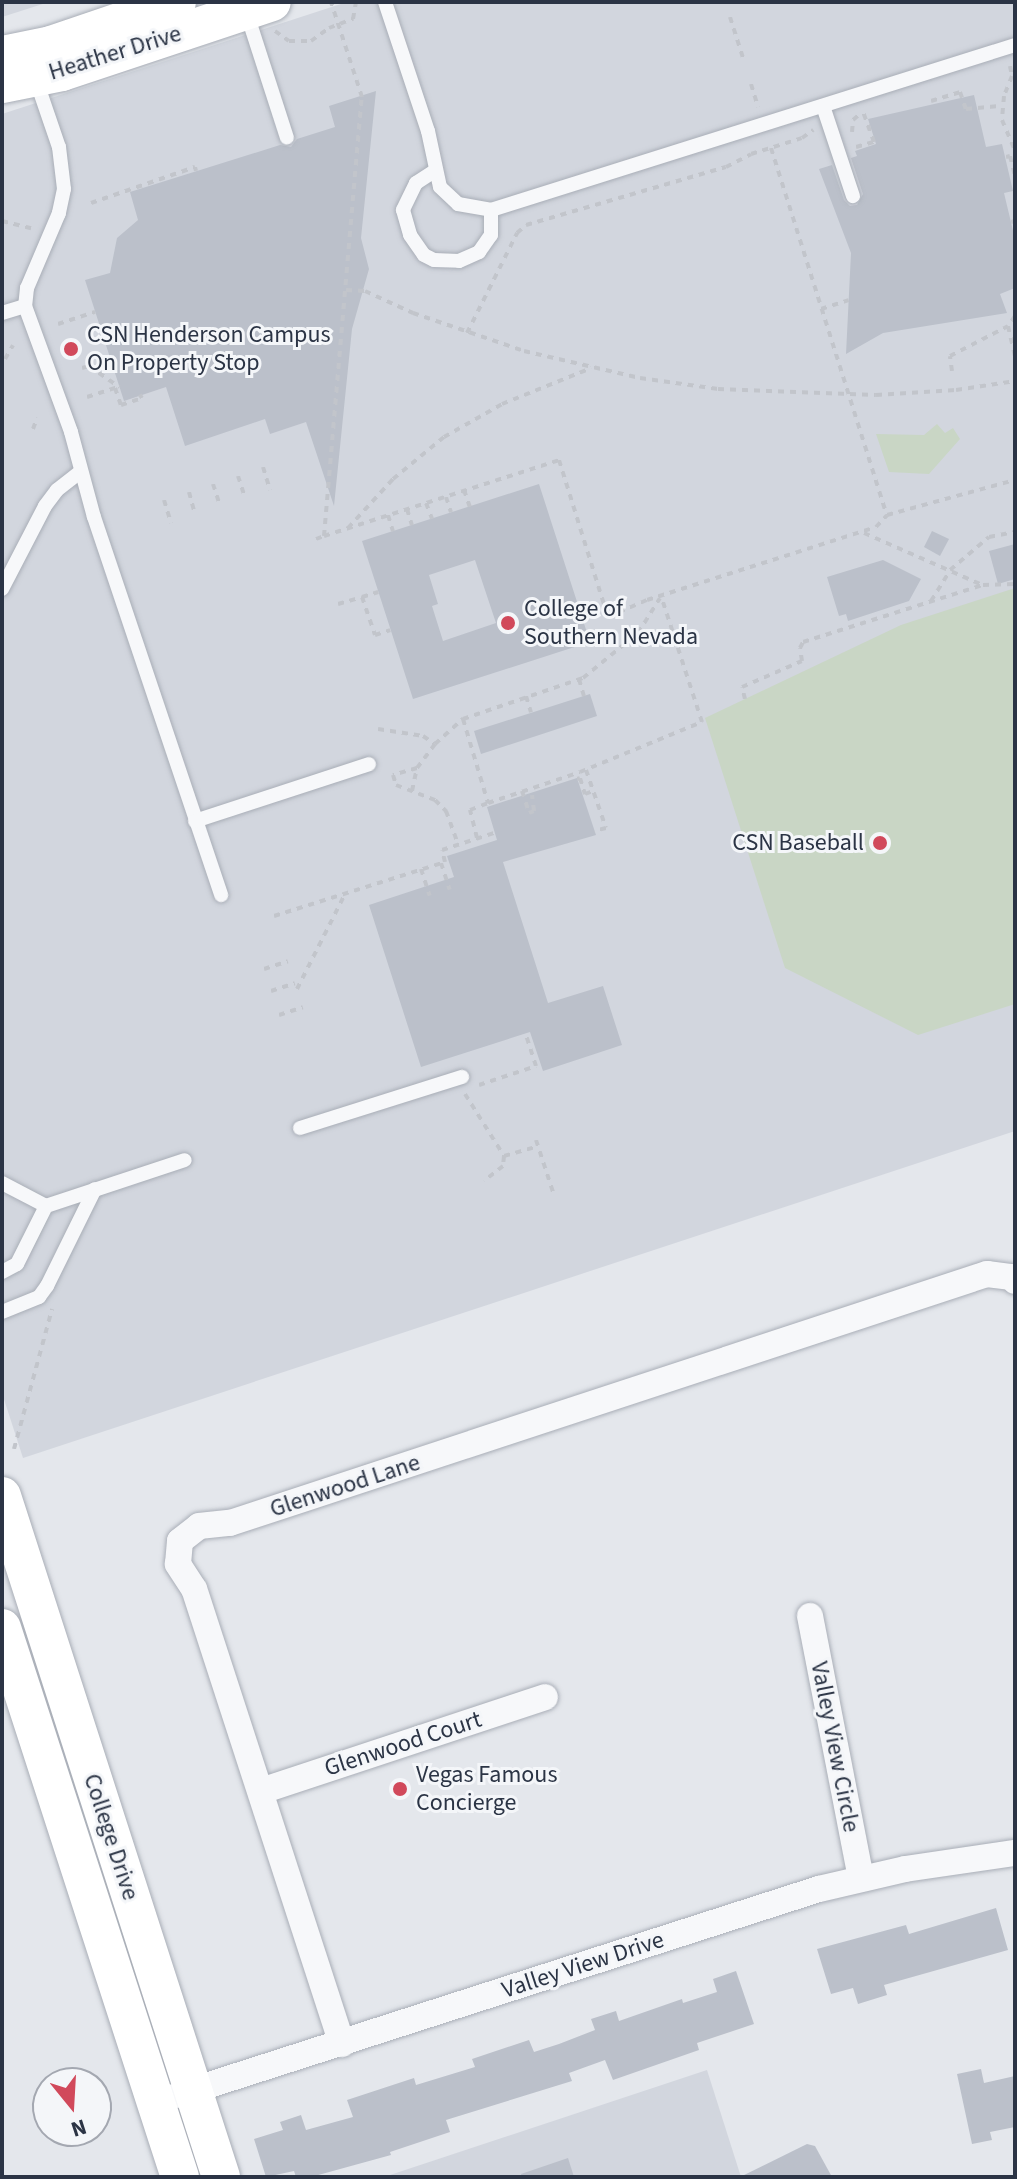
<!DOCTYPE html>
<html>
<head>
<meta charset="utf-8">
<style>
	body { margin:0 }
	#map { position:relative; width:1017px; height:2179px; overflow:hidden; background:#e4e7ec; font-family:"Source Sans 3",sans-serif }
	div>[style] { position:absolute }
	.built>* { inset:0; background:#d2d6de }
	.green>* { inset:0; background:#c9d6c5 }
	.building>* { inset:0; background:#bbc0ca }
	.path>* { height:4px; margin-top:-2px; transform-origin:0; background:repeating-linear-gradient(90deg,#c2c5cb 0 6px,transparent 0 12px) }
	.roads { filter:drop-shadow(0 0 2px #a9aeb7) drop-shadow(0 0 2px #a9aeb7) }
	.lane>* { height:14px; margin:-7px; padding:0 7px; transform-origin:7px; border-radius:7px; background:#f7f8fa }
	.street>* { height:26px; margin:-13px; padding:0 13px; transform-origin:13px; border-radius:13px; background:#f7f8fa }
	.secondary>* { height:38px; margin:-19px; padding:0 19px; transform-origin:19px; border-radius:19px; background:#fff }
	.dots>* { width:22px; height:22px; translate:-50% -50%; box-sizing:border-box; border:4px solid #f4f6f9; border-radius:50% }
	span { translate:-50% -50%; white-space:nowrap; text-align:center; line-height:1.15; -webkit-text-stroke:6px #f4f6f9; paint-order:stroke }
	.street-label { font-size:24px; color:#2b3445 }
	.poi-label { font-size:24px; color:#2b3445 }
	.left { translate:0 -50%; text-align:left }
	.right { translate:-100% -50%; text-align:right }
	.frame { position:absolute; inset:0; border:4px solid #2b3445; pointer-events:none }
	.north { position:absolute; left:32px; top:2067px; width:80px; height:80px; box-sizing:border-box; background:#f4f6f9; border:2px solid #a4a8b1; border-radius:50%; rotate:162deg; font-size:22px; font-weight:700; line-height:32px; text-align:center; color:#2b3445 }
	.north::after { content:''; display:block; margin:auto; width:28px; height:36px; background:#d1495b; clip-path:polygon(50% 0,100% 100%,50% 72%,0 100%) }
</style>
</head>
<body>
<div id="map">
	<div class="built">
		<i style="clip-path:polygon(2px 2px,49px 2px,2px 17px)"></i>
		<i style="clip-path:polygon(347px 2px,1015px 2px,1015px 1131px,23px 1458px,2px 1393px,2px 114px)"></i>
		<i style="clip-path:polygon(707px 2070px,741px 2177px,384px 2177px)"></i>
	</div>
	<div class="green">
		<i style="clip-path:polygon(937px 424px,945px 433px,953px 428px,960px 439px,929px 474px,889px 472px,876px 434px,924px 435px)"></i>
		<i style="clip-path:polygon(1015px 588px,1015px 1004px,918px 1035px,785px 968px,705px 718px,901px 625px)"></i>
	</div>
	<div class="building">
		<i style="clip-path:polygon(376px 91px,361px 238px,369px 269px,352px 329px,334px 506px,306px 422px,270px 434px,265px 419px,185px 446px,166px 387px,124px 401px,85px 280px,110px 273px,117px 238px,138px 220px,130px 192px,280px 145px,291px 147px,297px 139px,335px 127px,329px 106px)"></i>
		<i style="clip-path:polygon(974px 95px,986px 147px,1002px 144px,1013px 191px,1004px 193px,1015px 239px,1015px 288px,1000px 294px,1007px 313px,883px 333px,846px 354px,851px 253px,819px 169px,832px 165px,844px 200px,850px 206px,857px 205px,863px 194px,851px 158px,857px 156px,855px 151px,876px 144px,868px 119px)"></i>
		<i style="clip-path:polygon(evenodd,539px 484px,590px 642px,413px 699px,362px 541px,539px 484px,475px 560px,496px 623px,443px 641px,432px 606px,438px 604px,429px 575px,475px 560px)"></i>
		<i style="clip-path:polygon(932px 531px,949px 539px,940px 556px,924px 547px)"></i>
		<i style="clip-path:polygon(1015px 544px,1015px 579px,998px 584px,989px 551px)"></i>
		<i style="clip-path:polygon(883px 560px,921px 579px,909px 601px,848px 621px,846px 614px,839px 616px,827px 577px)"></i>
		<i style="clip-path:polygon(590px 694px,597px 716px,481px 754px,474px 731px)"></i>
		<i style="clip-path:polygon(577px 778px,596px 835px,503px 862px,548px 1003px,603px 986px,622px 1045px,543px 1071px,530px 1032px,421px 1067px,369px 905px,454px 877px,447px 856px,497px 840px,487px 807px)"></i>
		<i style="clip-path:polygon(996px 1908px,1008px 1950px,884px 1985px,887px 1995px,858px 2004px,853px 1988px,831px 1994px,817px 1949px,906px 1925px,909px 1934px)"></i>
		<i style="clip-path:polygon(736px 1971px,754px 2024px,697px 2043px,699px 2050px,613px 2080px,605px 2060px,569px 2073px,572px 2081px,446px 2120px,450px 2132px,390px 2152px,391px 2155px,311px 2177px,296px 2177px,294px 2171px,266px 2177px,254px 2139px,283px 2130px,280px 2122px,301px 2115px,306px 2130px,353px 2117px,347px 2100px,414px 2078px,416px 2085px,475px 2067px,472px 2059px,529px 2040px,534px 2052px,559px 2044px,595px 2030px,591px 2019px,616px 2011px,619px 2021px,682px 1999px,683px 2003px,717px 1992px,713px 1979px)"></i>
		<i style="clip-path:polygon(981px 2069px,984px 2083px,1015px 2076px,1015px 2127px,990px 2132px,992px 2140px,972px 2144px,957px 2074px)"></i>
		<i style="clip-path:polygon(807px 2144px,815px 2146px,832px 2177px,740px 2177px)"></i>
		<i style="clip-path:polygon(568px 2158px,574px 2177px,522px 2177px,521px 2174px)"></i>
	</div>
	<div class="path">
		<i style="left:730px;top:17px;width:46px;rotate:72.3deg"></i>
		<i style="left:275px;top:31px;width:17px;rotate:36deg"></i>
		<i style="left:289px;top:41px;width:22px"></i>
		<i style="left:311px;top:41px;width:22px;rotate:-36deg"></i>
		<i style="left:329px;top:28px;width:26px;rotate:-21deg"></i>
		<i style="left:353px;top:19px;width:17px;rotate:-80deg"></i>
		<i style="left:1010px;top:66px;width:10px;rotate:79deg"></i>
		<i style="left:1012px;top:76px;width:22px;rotate:112deg"></i>
		<i style="left:1004px;top:96px;width:24px;rotate:95deg"></i>
		<i style="left:1002px;top:120px;width:33px;rotate:67deg"></i>
		<i style="left:751px;top:84px;width:24px;rotate:73deg"></i>
		<i style="left:931px;top:101px;width:30px;rotate:-17deg"></i>
		<i style="left:960px;top:92px;width:18px;rotate:71deg"></i>
		<i style="left:966px;top:109px;width:36px;rotate:-5deg"></i>
		<i style="left:852px;top:132px;width:12px;rotate:-85deg"></i>
		<i style="left:853px;top:120px;width:11px;rotate:-41deg"></i>
		<i style="left:856px;top:147px;width:19px;rotate:-16deg"></i>
		<i style="left:874px;top:142px;width:32px;rotate:-110deg"></i>
		<i style="left:771px;top:148px;width:385px;rotate:72.5deg"></i>
		<i style="left:1006px;top:157px;width:4px;rotate:-14deg"></i>
		<i style="left:1010px;top:156px;width:21px;rotate:76deg"></i>
		<i style="left:91px;top:203px;width:110px;rotate:-19.1deg"></i>
		<i style="left:195px;top:167px;width:4px;rotate:76deg"></i>
		<i style="left:2px;top:221px;width:30px;rotate:14deg"></i>
		<i style="left:1011px;top:222px;width:4px;rotate:-14deg"></i>
		<i style="left:346px;top:290px;width:19px;rotate:3deg"></i>
		<i style="left:365px;top:291px;width:53px;rotate:24.6deg"></i>
		<i style="left:413px;top:313px;width:117px;rotate:18.9deg"></i>
		<i style="left:524px;top:351px;width:119px;rotate:13.1deg"></i>
		<i style="left:640px;top:378px;width:79px;rotate:8deg"></i>
		<i style="left:718px;top:389px;width:158px;rotate:2.2deg"></i>
		<i style="left:876px;top:395px;width:80px;rotate:-3.6deg"></i>
		<i style="left:956px;top:390px;width:60px;rotate:-8.7deg"></i>
		<i style="left:821px;top:309px;width:29px;rotate:-18deg"></i>
		<i style="left:1015px;top:316px;width:12px;rotate:125deg"></i>
		<i style="left:1008px;top:326px;width:32px;rotate:77deg"></i>
		<i style="left:58px;top:324px;width:39px;rotate:-18deg"></i>
		<i style="left:467px;top:333px;width:112px;rotate:-63.4deg"></i>
		<i style="left:517px;top:233px;width:12px;rotate:-42deg"></i>
		<i style="left:526px;top:225px;width:208px;rotate:-16.2deg"></i>
		<i style="left:726px;top:167px;width:28px;rotate:-27deg"></i>
		<i style="left:751px;top:154px;width:53px;rotate:-17.4deg"></i>
		<i style="left:802px;top:138px;width:14px;rotate:-36deg"></i>
		<i style="left:5px;top:359px;width:16px;rotate:-60deg"></i>
		<i style="left:82px;top:368px;width:7px;rotate:-16deg"></i>
		<i style="left:89px;top:366px;width:37px;rotate:35deg"></i>
		<i style="left:952px;top:371px;width:15px;rotate:-98deg"></i>
		<i style="left:950px;top:356px;width:65px;rotate:-27.3deg"></i>
		<i style="left:115px;top:388px;width:18px;rotate:71deg"></i>
		<i style="left:121px;top:405px;width:22px;rotate:-18deg"></i>
		<i style="left:142px;top:398px;width:4px;rotate:-124deg"></i>
		<i style="left:87px;top:397px;width:32px;rotate:-18deg"></i>
		<i style="left:33px;top:429px;width:12px;rotate:-70deg"></i>
		<i style="left:263px;top:467px;width:24px;rotate:73deg"></i>
		<i style="left:238px;top:476px;width:23px;rotate:72deg"></i>
		<i style="left:213px;top:484px;width:23px;rotate:72deg"></i>
		<i style="left:464px;top:490px;width:18px;rotate:71deg"></i>
		<i style="left:189px;top:492px;width:23px;rotate:75deg"></i>
		<i style="left:446px;top:497px;width:16px;rotate:72deg"></i>
		<i style="left:164px;top:500px;width:24px;rotate:73deg"></i>
		<i style="left:426px;top:503px;width:17px;rotate:69deg"></i>
		<i style="left:407px;top:509px;width:17px;rotate:73deg"></i>
		<i style="left:388px;top:515px;width:17px;rotate:73deg"></i>
		<i style="left:348px;top:528px;width:67px;rotate:-47.4deg"></i>
		<i style="left:393px;top:479px;width:66px;rotate:-39.5deg"></i>
		<i style="left:444px;top:437px;width:67px;rotate:-29.6deg"></i>
		<i style="left:502px;top:404px;width:96px;rotate:-22deg"></i>
		<i style="left:864px;top:533px;width:127px;rotate:23.7deg"></i>
		<i style="left:324px;top:536px;width:247px;rotate:-17.9deg"></i>
		<i style="left:559px;top:460px;width:164px;rotate:72.7deg"></i>
		<i style="left:608px;top:617px;width:43px;rotate:-23.6deg"></i>
		<i style="left:647px;top:600px;width:240px;rotate:-17.7deg"></i>
		<i style="left:876px;top:527px;width:16px;rotate:-47deg"></i>
		<i style="left:887px;top:515px;width:133px;rotate:-15.3deg"></i>
		<i style="left:316px;top:539px;width:9px;rotate:-21deg"></i>
		<i style="left:324px;top:536px;width:441px;rotate:-85.1deg"></i>
		<i style="left:362px;top:97px;width:100px;rotate:-108.1deg"></i>
		<i style="left:362px;top:597px;width:17px;rotate:-17deg"></i>
		<i style="left:931px;top:601px;width:36px;rotate:-58deg"></i>
		<i style="left:950px;top:570px;width:51px;rotate:-40.2deg"></i>
		<i style="left:989px;top:537px;width:26px;rotate:-11deg"></i>
		<i style="left:338px;top:604px;width:25px;rotate:-16deg"></i>
		<i style="left:362px;top:597px;width:40px;rotate:71.1deg"></i>
		<i style="left:375px;top:635px;width:16px;rotate:-18deg"></i>
		<i style="left:579px;top:679px;width:18px;rotate:74deg"></i>
		<i style="left:526px;top:696px;width:17px;rotate:73deg"></i>
		<i style="left:745px;top:699px;width:12px;rotate:-104deg"></i>
		<i style="left:742px;top:687px;width:65px;rotate:-23.4deg"></i>
		<i style="left:802px;top:661px;width:13px;rotate:-99deg"></i>
		<i style="left:800px;top:648px;width:7px;rotate:-63deg"></i>
		<i style="left:803px;top:642px;width:189px;rotate:-17.6deg"></i>
		<i style="left:983px;top:585px;width:32px;rotate:-2deg"></i>
		<i style="left:463px;top:719px;width:88px;rotate:73.4deg"></i>
		<i style="left:488px;top:803px;width:97px;rotate:-18.6deg"></i>
		<i style="left:580px;top:772px;width:132px;rotate:-22.3deg"></i>
		<i style="left:702px;top:722px;width:133px;rotate:-108deg"></i>
		<i style="left:378px;top:729px;width:46px;rotate:8.8deg"></i>
		<i style="left:423px;top:736px;width:14px;rotate:34deg"></i>
		<i style="left:417px;top:768px;width:25px;rotate:164deg"></i>
		<i style="left:393px;top:775px;width:10px;rotate:73deg"></i>
		<i style="left:396px;top:785px;width:42px;rotate:21deg"></i>
		<i style="left:435px;top:800px;width:16px;rotate:45deg"></i>
		<i style="left:446px;top:811px;width:35px;rotate:70deg"></i>
		<i style="left:586px;top:770px;width:61px;rotate:71deg"></i>
		<i style="left:606px;top:828px;width:12px;rotate:166deg"></i>
		<i style="left:577px;top:779px;width:3px;rotate:-18deg"></i>
		<i style="left:580px;top:778px;width:17px;rotate:73deg"></i>
		<i style="left:585px;top:794px;width:9px;rotate:-21deg"></i>
		<i style="left:412px;top:791px;width:24px;rotate:-78deg"></i>
		<i style="left:417px;top:768px;width:30px;rotate:-53deg"></i>
		<i style="left:435px;top:744px;width:38px;rotate:-42deg"></i>
		<i style="left:463px;top:719px;width:127px;rotate:-18.9deg"></i>
		<i style="left:583px;top:678px;width:71px;rotate:-39.3deg"></i>
		<i style="left:638px;top:633px;width:41px;rotate:-57.8deg"></i>
		<i style="left:522px;top:791px;width:23px;rotate:72deg"></i>
		<i style="left:529px;top:813px;width:5px;rotate:-22deg"></i>
		<i style="left:534px;top:811px;width:16px;rotate:-97deg"></i>
		<i style="left:477px;top:838px;width:29px;rotate:-104deg"></i>
		<i style="left:470px;top:810px;width:19px;rotate:-21deg"></i>
		<i style="left:441px;top:863px;width:28px;rotate:72deg"></i>
		<i style="left:421px;top:869px;width:28px;rotate:72deg"></i>
		<i style="left:274px;top:916px;width:179px;rotate:-17.5deg"></i>
		<i style="left:445px;top:862px;width:12px;rotate:-104deg"></i>
		<i style="left:442px;top:850px;width:55px;rotate:-18.1deg"></i>
		<i style="left:264px;top:969px;width:25px;rotate:-18deg"></i>
		<i style="left:297px;top:989px;width:106px;rotate:-63.2deg"></i>
		<i style="left:271px;top:991px;width:25px;rotate:-18deg"></i>
		<i style="left:279px;top:1015px;width:25px;rotate:-18deg"></i>
		<i style="left:479px;top:1085px;width:60px;rotate:-18.4deg"></i>
		<i style="left:536px;top:1066px;width:35px;rotate:-108deg"></i>
		<i style="left:465px;top:1094px;width:73px;rotate:57.8deg"></i>
		<i style="left:504px;top:1156px;width:10px;rotate:96deg"></i>
		<i style="left:503px;top:1166px;width:24px;rotate:142deg"></i>
		<i style="left:536px;top:1140px;width:58px;rotate:71.9deg"></i>
		<i style="left:504px;top:1156px;width:35px;rotate:-16deg"></i>
		<i style="left:14px;top:1449px;width:145px;rotate:-74.8deg"></i>
	</div>
	<div class="roads">
		<div class="lane">
			<i style="left:385px;top:2px;width:136px;rotate:71.6deg"></i>
			<i style="left:428px;top:131px;width:57px;rotate:77.9deg"></i>
			<i style="left:440px;top:187px;width:25px;rotate:43deg"></i>
			<i style="left:458px;top:204px;width:34px;rotate:10deg"></i>
			<i style="left:491px;top:210px;width:549px;rotate:-17.48deg"></i>
			<i style="left:246px;top:11px;width:133px;rotate:72.1deg"></i>
			<i style="left:36px;top:80px;width:71px;rotate:71.1deg"></i>
			<i style="left:59px;top:147px;width:42px;rotate:83.2deg"></i>
			<i style="left:64px;top:189px;width:25px;rotate:102deg"></i>
			<i style="left:59px;top:213px;width:82px;rotate:113.1deg"></i>
			<i style="left:27px;top:288px;width:18px;rotate:96deg"></i>
			<i style="left:25px;top:306px;width:134px;rotate:69.9deg"></i>
			<i style="left:71px;top:432px;width:88px;rotate:74.9deg"></i>
			<i style="left:94px;top:517px;width:399px;rotate:71.4deg"></i>
			<i style="left:823px;top:106px;width:95px;rotate:71.6deg"></i>
			<i style="left:436px;top:170px;width:24px;rotate:147deg"></i>
			<i style="left:416px;top:183px;width:30px;rotate:116deg"></i>
			<i style="left:403px;top:210px;width:26px;rotate:74deg"></i>
			<i style="left:410px;top:235px;width:24px;rotate:55deg"></i>
			<i style="left:424px;top:255px;width:11px;rotate:27deg"></i>
			<i style="left:434px;top:260px;width:25px;rotate:2deg"></i>
			<i style="left:459px;top:261px;width:22px;rotate:-24deg"></i>
			<i style="left:479px;top:252px;width:21px;rotate:-55deg"></i>
			<i style="left:491px;top:235px;width:25px;rotate:-90deg"></i>
			<i style="left:2px;top:313px;width:24px;rotate:-17deg"></i>
			<i style="left:2px;top:589px;width:93px;rotate:-62.6deg"></i>
			<i style="left:45px;top:506px;width:20px;rotate:-53deg"></i>
			<i style="left:57px;top:490px;width:28px;rotate:-38deg"></i>
			<i style="left:195px;top:821px;width:183px;rotate:-18.1deg"></i>
			<i style="left:300px;top:1128px;width:170px;rotate:-17.5deg"></i>
			<i style="left:2px;top:1183px;width:50px;rotate:27.6deg"></i>
			<i style="left:2px;top:1272px;width:17px;rotate:-28deg"></i>
			<i style="left:17px;top:1264px;width:65px;rotate:-63.4deg"></i>
			<i style="left:46px;top:1206px;width:146px;rotate:-18.3deg"></i>
			<i style="left:2px;top:1312px;width:40px;rotate:-22deg"></i>
			<i style="left:39px;top:1297px;width:14px;rotate:-54deg"></i>
			<i style="left:47px;top:1286px;width:108px;rotate:-63.7deg"></i>
		</div>
		<div class="street">
			<i style="left:810px;top:1616px;width:267px;rotate:79deg"></i>
			<i style="left:261px;top:1791px;width:299px;rotate:-18.3deg"></i>
			<i style="left:342px;top:2044px;width:478px;rotate:-108deg"></i>
			<i style="left:194px;top:1589px;width:30px;rotate:-123deg"></i>
			<i style="left:178px;top:1564px;width:23px;rotate:-85deg"></i>
			<i style="left:180px;top:1541px;width:24px;rotate:-38deg"></i>
			<i style="left:199px;top:1526px;width:31px;rotate:-6deg"></i>
			<i style="left:230px;top:1523px;width:797px;rotate:-18.21deg"></i>
			<i style="left:987px;top:1274px;width:25px;rotate:7deg"></i>
			<i style="left:1012px;top:1277px;width:5px;rotate:53deg"></i>
			<i style="left:178px;top:2095px;width:673px;rotate:-17.82deg"></i>
			<i style="left:819px;top:1889px;width:88px;rotate:-13.1deg"></i>
			<i style="left:905px;top:1869px;width:111px;rotate:-8.3deg"></i>
		</div>
		<div class="secondary">
			<i style="left:2px;top:55px;width:50px;rotate:-11.5deg"></i>
			<i style="left:51px;top:45px;width:133px;rotate:-18.8deg"></i>
			<i style="left:2px;top:84px;width:61px;rotate:-11.3deg"></i>
			<i style="left:62px;top:72px;width:221px;rotate:-18.4deg"></i>
			<i style="left:2px;top:1496px;width:715px;rotate:72.17deg"></i>
			<i style="left:2px;top:1628px;width:577px;rotate:72.04deg"></i>
		</div>
	</div>
	<div class="dots">
		<i style="left:71px;top:349px;background:#d1495b"></i>
		<i style="left:508px;top:623px;background:#d1495b"></i>
		<i style="left:880px;top:843px;background:#d1495b"></i>
		<i style="left:400px;top:1789px;background:#d1495b"></i>
	</div>
	<div class="street-label">
		<span style="left:115px;top:53px;rotate:-17deg">Heather Drive</span>
		<span style="left:345px;top:1486px;rotate:-18deg">Glenwood Lane</span>
		<span style="left:403px;top:1744px;rotate:-18deg">Glenwood Court</span>
		<span style="left:835px;top:1747px;rotate:79deg">Valley View Circle</span>
		<span style="left:111px;top:1837px;rotate:72deg">College Drive</span>
		<span style="left:583px;top:1965px;rotate:-18deg">Valley View Drive</span>
	</div>
	<div class="poi-label">
		<span class="left" style="left:87px;top:349px">CSN Henderson Campus<br>On Property Stop</span>
		<span class="left" style="left:524px;top:623px">College of<br>Southern Nevada</span>
		<span class="right" style="left:864px;top:843px">CSN Baseball</span>
		<span class="left" style="left:416px;top:1789px">Vegas Famous<br>Concierge</span>
	</div>
	<div class="frame"></div>
	<div class="north">N</div>
</div>
</body>
</html>
